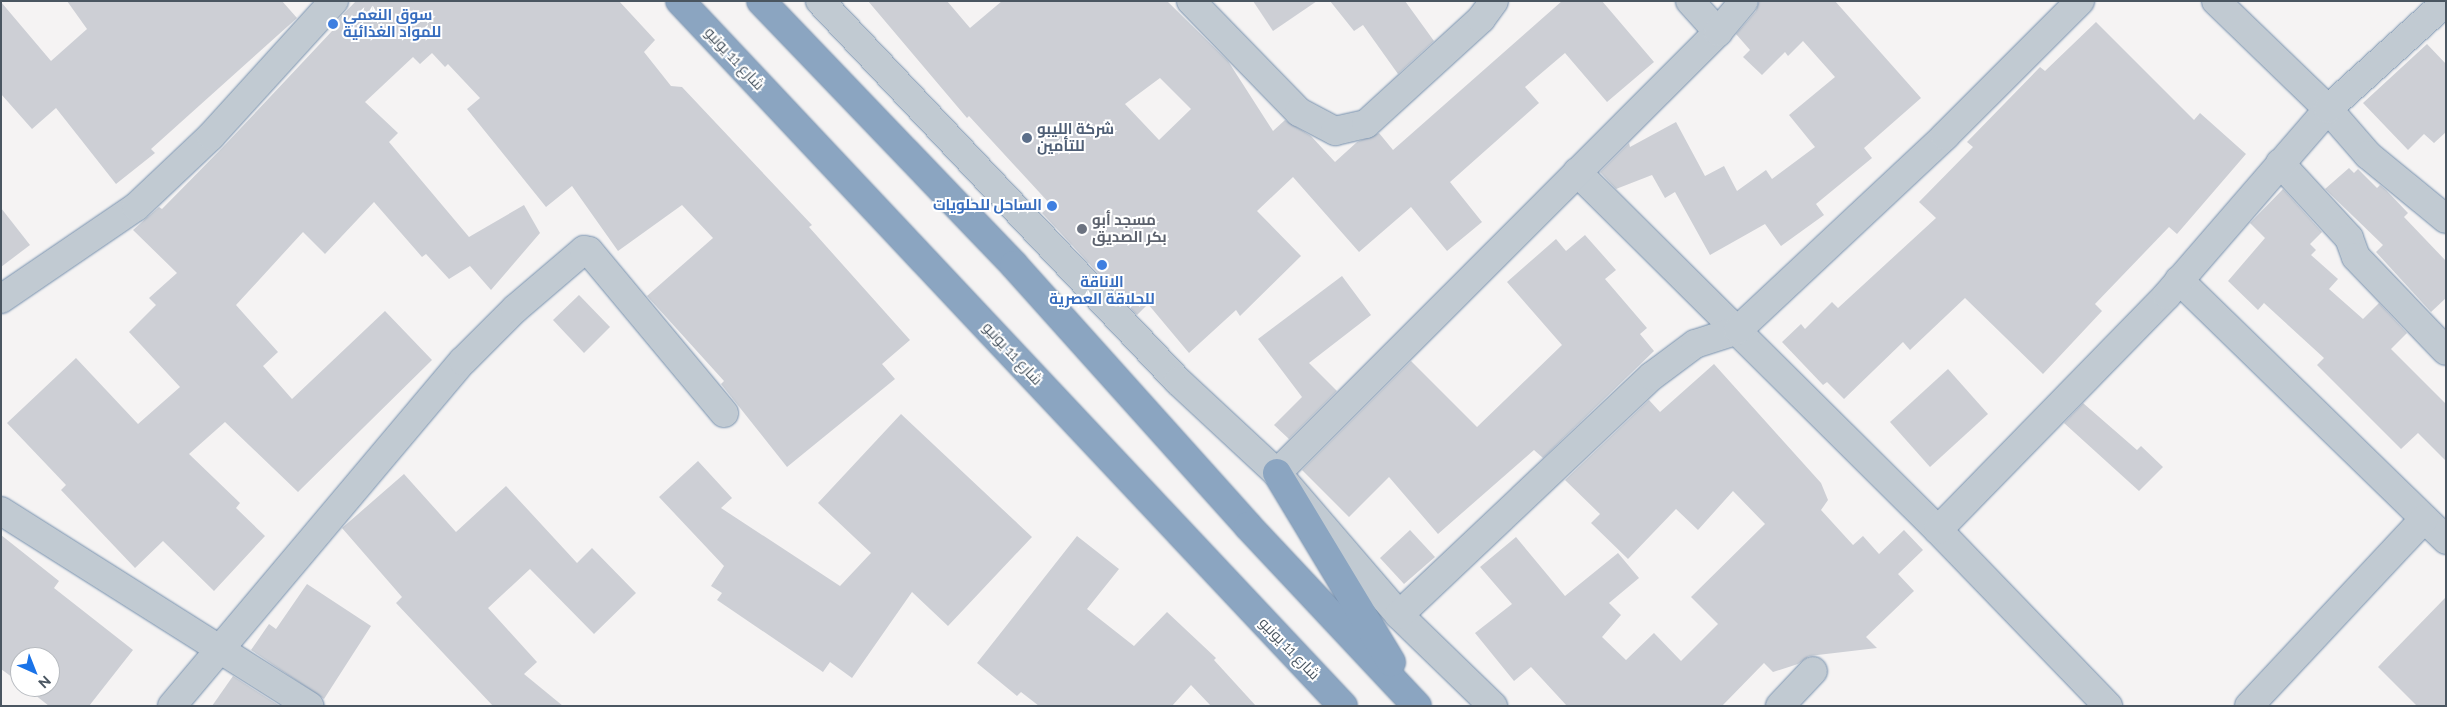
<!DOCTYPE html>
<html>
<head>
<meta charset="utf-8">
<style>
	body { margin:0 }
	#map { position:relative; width:2447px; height:707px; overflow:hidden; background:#f5f3f3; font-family:Raleway,Cairo,sans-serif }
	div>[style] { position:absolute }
	.building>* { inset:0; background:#cdcfd5 }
	.roads { filter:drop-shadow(0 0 1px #7690ad) drop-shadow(0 0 1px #7690ad) }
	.minor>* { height:28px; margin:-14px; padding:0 14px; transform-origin:14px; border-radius:14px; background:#c1cad2 }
	.highway>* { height:28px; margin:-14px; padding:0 14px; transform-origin:14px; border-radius:14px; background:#8ba5c1 }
	.dots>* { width:14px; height:14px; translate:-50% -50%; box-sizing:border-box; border:2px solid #fff; border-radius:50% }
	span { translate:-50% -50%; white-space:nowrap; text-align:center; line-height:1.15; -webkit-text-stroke:4px #fff; paint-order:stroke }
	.shop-label { font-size:15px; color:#366cbe; font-weight:700 }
	.left { translate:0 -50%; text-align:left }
	.right { translate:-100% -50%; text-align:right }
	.street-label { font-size:15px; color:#4a5661 }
	.service-label { font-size:15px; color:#4e5e75; font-weight:700 }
	.worship-label { font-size:15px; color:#5b616d; font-weight:700 }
	.frame { position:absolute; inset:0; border:2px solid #4a5661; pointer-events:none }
	.north { position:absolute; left:10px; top:647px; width:50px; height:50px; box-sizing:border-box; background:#fff; border:1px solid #b7bbc0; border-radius:50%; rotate:136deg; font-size:14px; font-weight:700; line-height:20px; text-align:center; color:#4a5661 }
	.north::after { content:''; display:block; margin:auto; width:18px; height:22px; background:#1a73e8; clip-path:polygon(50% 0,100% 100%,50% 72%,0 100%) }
</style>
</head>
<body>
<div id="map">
	<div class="building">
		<i style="clip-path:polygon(67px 1px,282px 1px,297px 18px,151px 149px,155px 153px,116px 184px,56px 108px,32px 129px,1px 94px,1px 2px,51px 61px,87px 29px)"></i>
		<i style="clip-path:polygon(356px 1px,619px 1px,655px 40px,644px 52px,671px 86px,682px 87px,812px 225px,809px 227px,910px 340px,882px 364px,895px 379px,787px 467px,721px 384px,724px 381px,647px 296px,713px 238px,682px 205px,618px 251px,572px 186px,546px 207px,467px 109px,480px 98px,448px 64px,445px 67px,432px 53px,420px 64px,413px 57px,365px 102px,398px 133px,389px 142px,469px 237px,524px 205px,540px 233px,491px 290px,470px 266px,449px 279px,426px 254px,422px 257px,374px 202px,325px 254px,303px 232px,236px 305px,278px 352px,263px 366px,292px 399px,385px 311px,432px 360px,298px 492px,225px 422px,189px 454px,240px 503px,236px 508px,265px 536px,214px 591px,163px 541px,135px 568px,61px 490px,66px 485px,7px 423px,76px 358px,138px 424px,180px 387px,129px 332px,156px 305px,149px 298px,177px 273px,133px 230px,159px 207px,162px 209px,223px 147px,333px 30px,331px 27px)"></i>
		<i style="clip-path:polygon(evenodd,868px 1px,947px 1px,970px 28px,1002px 1px,1167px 1px,1228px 61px,1273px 131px,1285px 120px,1311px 136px,1335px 162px,1357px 142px,1379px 133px,1393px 150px,1562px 1px,1602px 1px,1654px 62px,1607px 102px,1565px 53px,1525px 87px,1539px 103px,1450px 182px,1482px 222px,1447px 251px,1411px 207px,1359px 252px,1293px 177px,1257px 211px,1301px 256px,1240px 316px,1236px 310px,1189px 353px,1148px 304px,1137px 315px,1042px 213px,1051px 205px,969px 116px,967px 118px,868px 1px,1160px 78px,1191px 109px,1159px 140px,1125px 104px,1160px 78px)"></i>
		<i style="clip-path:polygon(1253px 1px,1317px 1px,1273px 31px)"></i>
		<i style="clip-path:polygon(1330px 1px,1405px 1px,1434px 41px,1398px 74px,1363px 25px,1354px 31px)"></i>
		<i style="clip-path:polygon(1759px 1px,1835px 1px,1921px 98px,1864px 148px,1872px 158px,1816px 204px,1824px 215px,1781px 246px,1765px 224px,1710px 255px,1675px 192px,1665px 198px,1652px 175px,1616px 189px,1600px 172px,1629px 143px,1630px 147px,1676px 122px,1705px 176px,1724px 166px,1737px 191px,1766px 170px,1772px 179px,1815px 147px,1789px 115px,1835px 77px,1803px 41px,1788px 56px,1785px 52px,1762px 75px,1743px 57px,1750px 50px,1736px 34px,1756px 11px)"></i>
		<i style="clip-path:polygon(2096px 22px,2194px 120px,2200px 113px,2246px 154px,2177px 234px,2169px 227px,2095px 304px,2102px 311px,2043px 374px,1965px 298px,1910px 350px,1903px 342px,1844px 399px,1827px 382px,1823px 385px,1782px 342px,1801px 324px,1805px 329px,1832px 302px,1838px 308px,1936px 218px,1919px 202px,1973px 147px,1967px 142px,2040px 67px,2045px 71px)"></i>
		<i style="clip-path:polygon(2427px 44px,2446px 64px,2446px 132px,2434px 143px,2424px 134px,2408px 150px,2363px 103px)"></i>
		<i style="clip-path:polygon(2349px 168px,2354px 173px,2358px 169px,2377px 188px,2380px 185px,2386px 190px,2408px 213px,2404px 217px,2446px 261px,2446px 298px,2431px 312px,2376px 252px,2383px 245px,2325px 189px)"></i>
		<i style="clip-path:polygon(2283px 189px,2322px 232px,2310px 244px,2316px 250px,2311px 255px,2338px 279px,2329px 289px,2363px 319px,2379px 303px,2407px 333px,2391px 349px,2446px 404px,2446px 461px,2418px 433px,2401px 449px,2317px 365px,2324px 358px,2264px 303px,2258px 310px,2228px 281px,2265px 238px,2250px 223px)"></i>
		<i style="clip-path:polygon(1px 208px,30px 245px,1px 267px)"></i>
		<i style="clip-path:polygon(1585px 235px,1616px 270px,1605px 279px,1647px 328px,1640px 334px,1654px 351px,1543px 458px,1534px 450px,1438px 534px,1389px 477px,1349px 517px,1302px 470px,1411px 361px,1477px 427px,1562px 345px,1507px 282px,1556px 239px,1566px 251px)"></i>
		<i style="clip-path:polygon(1342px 276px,1371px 315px,1309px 363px,1337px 391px,1289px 439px,1274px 425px,1302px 397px,1258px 339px)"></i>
		<i style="clip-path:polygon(579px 295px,610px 327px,584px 353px,553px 320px)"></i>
		<i style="clip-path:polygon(1714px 364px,1821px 483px,1828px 500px,1821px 510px,1853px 545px,1863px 536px,1879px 554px,1904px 530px,1923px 550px,1898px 574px,1914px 591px,1866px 637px,1877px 648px,1809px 656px,1798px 664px,1773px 672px,1764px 663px,1722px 706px,1567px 706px,1531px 667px,1514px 681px,1475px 633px,1512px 604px,1480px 567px,1516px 537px,1565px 596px,1618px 553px,1639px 578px,1609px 603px,1621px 615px,1602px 637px,1626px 660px,1654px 633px,1681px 661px,1718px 624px,1691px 597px,1765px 524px,1733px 491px,1698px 530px,1676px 509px,1628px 559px,1591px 523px,1600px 514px,1565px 480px,1649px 400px,1660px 412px)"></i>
		<i style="clip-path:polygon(1948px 369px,1988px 414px,1930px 467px,1890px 422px)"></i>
		<i style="clip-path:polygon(2083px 403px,2137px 450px,2141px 446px,2163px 467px,2139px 491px,2064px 423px)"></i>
		<i style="clip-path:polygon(901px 414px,1032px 537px,948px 626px,912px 592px,852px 678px,830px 662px,823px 672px,717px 600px,722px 593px,711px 586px,724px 566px,659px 497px,698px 461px,732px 498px,721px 508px,840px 586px,871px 553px,818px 503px)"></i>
		<i style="clip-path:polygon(404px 474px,456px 532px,506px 486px,577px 563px,592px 548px,636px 593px,594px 634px,530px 569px,488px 608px,537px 662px,524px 674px,563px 706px,493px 706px,396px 603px,402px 597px,342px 528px)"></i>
		<i style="clip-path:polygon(1410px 530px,1435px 557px,1404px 584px,1380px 558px)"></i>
		<i style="clip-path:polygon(1px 535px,59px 581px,54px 588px,133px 650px,89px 706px,49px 706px,25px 687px,50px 687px,50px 657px,20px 657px,20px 683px,1px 669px)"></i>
		<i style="clip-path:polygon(1077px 536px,1119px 569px,1087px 609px,1134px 646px,1167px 612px,1216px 658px,1214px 660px,1256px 706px,1211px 706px,1191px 685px,1172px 706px,1039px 706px,1021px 692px,1017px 696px,977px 663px)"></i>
		<i style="clip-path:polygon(307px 584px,371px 626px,324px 699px,251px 650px,269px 624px,276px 629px)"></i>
		<i style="clip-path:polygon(2446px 597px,2446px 706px,2417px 706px,2378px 667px)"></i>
		<i style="clip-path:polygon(233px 676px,280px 706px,212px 706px)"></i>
	</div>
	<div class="roads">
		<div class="minor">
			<i style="left:820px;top:1px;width:522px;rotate:46.71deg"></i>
			<i style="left:1178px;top:381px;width:135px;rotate:42.9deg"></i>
			<i style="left:1277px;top:473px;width:187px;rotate:49.3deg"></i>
			<i style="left:1399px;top:615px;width:131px;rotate:44.1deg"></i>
			<i style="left:1191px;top:1px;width:155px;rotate:45.8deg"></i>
			<i style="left:1299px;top:112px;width:41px;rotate:27.8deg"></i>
			<i style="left:1335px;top:131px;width:32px;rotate:-13deg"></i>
			<i style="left:1366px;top:124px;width:156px;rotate:-42.4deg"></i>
			<i style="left:1481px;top:19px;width:22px;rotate:-54deg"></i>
			<i style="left:1690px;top:1px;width:42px;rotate:47.9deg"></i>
			<i style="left:2216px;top:1px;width:156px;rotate:44deg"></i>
			<i style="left:2328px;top:109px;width:61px;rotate:49deg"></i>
			<i style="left:2368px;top:155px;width:101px;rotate:39.4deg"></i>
			<i style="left:2280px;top:163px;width:102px;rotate:47.4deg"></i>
			<i style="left:2349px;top:238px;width:20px;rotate:70deg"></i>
			<i style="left:2356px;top:257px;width:130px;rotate:46.2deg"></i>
			<i style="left:1577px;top:172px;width:508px;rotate:44.76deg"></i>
			<i style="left:1938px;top:530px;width:245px;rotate:46deg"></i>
			<i style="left:2179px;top:280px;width:373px;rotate:44.2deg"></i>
			<i style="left:1px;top:299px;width:163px;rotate:-34.3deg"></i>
			<i style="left:136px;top:207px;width:103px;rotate:-43.4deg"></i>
			<i style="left:211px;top:136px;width:183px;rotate:-47.7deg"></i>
			<i style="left:1277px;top:473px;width:624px;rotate:-45deg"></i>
			<i style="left:1718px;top:32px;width:40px;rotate:-50deg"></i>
			<i style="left:1px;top:511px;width:365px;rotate:32.3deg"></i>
			<i style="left:1938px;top:530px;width:328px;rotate:-45.7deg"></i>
			<i style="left:2167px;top:295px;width:246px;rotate:-49.1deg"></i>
			<i style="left:2328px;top:109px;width:159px;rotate:-42.2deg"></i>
			<i style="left:1399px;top:615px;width:348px;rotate:-43.4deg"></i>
			<i style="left:1652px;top:376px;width:54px;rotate:-36.7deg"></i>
			<i style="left:1695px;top:344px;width:45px;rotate:-18deg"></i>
			<i style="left:1738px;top:330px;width:284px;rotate:-43.1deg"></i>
			<i style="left:1945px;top:136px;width:191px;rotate:-45deg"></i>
			<i style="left:172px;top:706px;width:451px;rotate:-49.9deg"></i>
			<i style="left:463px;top:361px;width:74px;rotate:-45deg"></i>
			<i style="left:515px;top:309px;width:91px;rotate:-40.5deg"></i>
			<i style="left:584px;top:250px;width:5px;rotate:11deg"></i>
			<i style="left:589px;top:251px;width:211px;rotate:50.2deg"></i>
			<i style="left:1780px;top:706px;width:48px;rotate:-46.7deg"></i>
			<i style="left:2249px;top:706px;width:256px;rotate:-46.9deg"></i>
		</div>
		<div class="highway">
			<i style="left:680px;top:1px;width:968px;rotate:46.76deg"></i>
			<i style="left:761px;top:1px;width:366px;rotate:46.2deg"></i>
			<i style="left:1014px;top:265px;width:351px;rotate:48.1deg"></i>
			<i style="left:1248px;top:526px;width:247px;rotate:46.8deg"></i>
			<i style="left:1277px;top:473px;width:221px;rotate:58.9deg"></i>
		</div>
	</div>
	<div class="dots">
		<i style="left:333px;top:24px;background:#3f7fe0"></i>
		<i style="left:1027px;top:138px;background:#5c6f8a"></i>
		<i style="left:1052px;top:206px;background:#3f7fe0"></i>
		<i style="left:1082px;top:229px;background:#6b7280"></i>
		<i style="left:1102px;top:265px;background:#3f7fe0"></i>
	</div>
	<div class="shop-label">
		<span class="left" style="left:343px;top:24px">سوق النعمي<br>للمواد الغذائية</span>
		<span class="right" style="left:1042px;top:206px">الساحل للحلويات</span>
		<span style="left:1102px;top:291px">الاناقة<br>للحلاقة العصرية</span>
	</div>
	<div class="street-label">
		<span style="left:734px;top:59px;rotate:47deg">شارع 11 يونيو</span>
		<span style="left:1012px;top:354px;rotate:47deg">شارع 11 يونيو</span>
		<span style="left:1289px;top:649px;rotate:46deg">شارع 11 يونيو</span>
	</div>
	<div class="service-label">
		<span class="left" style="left:1037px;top:138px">شركة الليبو<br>للتأمين</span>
	</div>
	<div class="worship-label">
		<span class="left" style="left:1092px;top:229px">مسجد أبو<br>بكر الصديق</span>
	</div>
	<div class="frame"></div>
	<div class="north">N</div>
</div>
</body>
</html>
